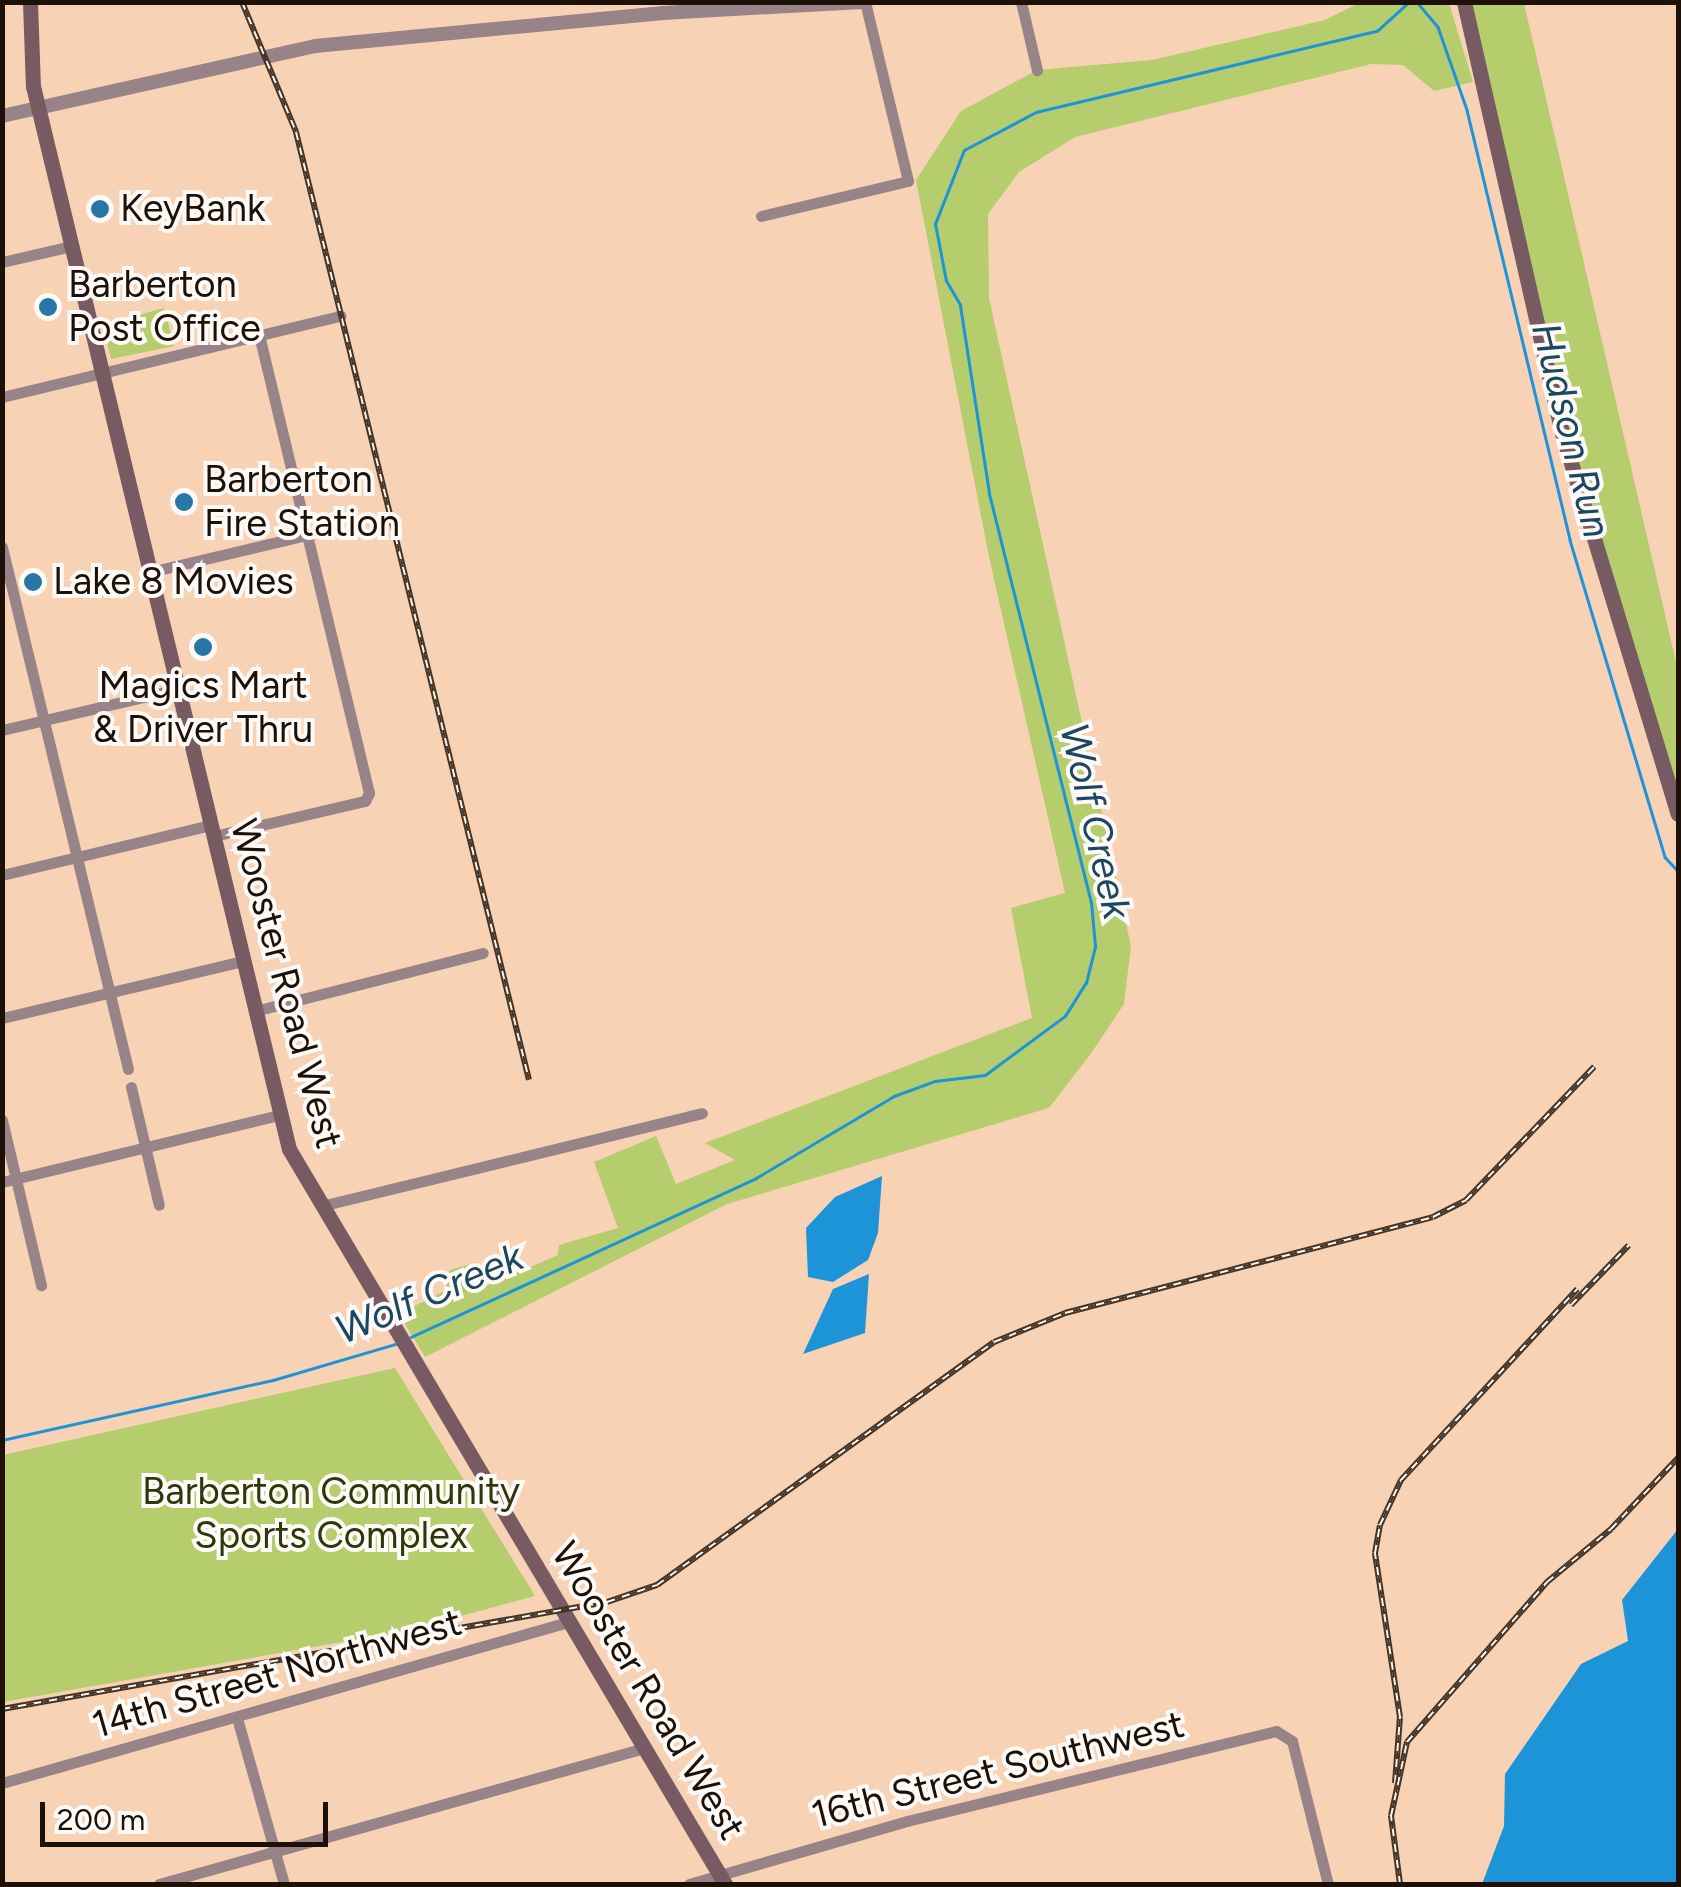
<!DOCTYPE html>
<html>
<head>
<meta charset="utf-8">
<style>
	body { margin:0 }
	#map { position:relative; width:1681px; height:1887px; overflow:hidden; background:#f8d2b4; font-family:Figtree,sans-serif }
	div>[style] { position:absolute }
	.green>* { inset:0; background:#b5cd6c }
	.water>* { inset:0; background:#1e94d8 }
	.stream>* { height:2.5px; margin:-1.25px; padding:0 1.25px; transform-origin:1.25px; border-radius:1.25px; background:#1e94d8 }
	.minor>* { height:11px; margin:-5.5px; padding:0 5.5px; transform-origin:5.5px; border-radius:5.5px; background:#988388 }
	.tertiary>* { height:14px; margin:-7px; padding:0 7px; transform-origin:7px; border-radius:7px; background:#988388 }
	.secondary>* { height:15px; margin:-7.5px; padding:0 7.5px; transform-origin:7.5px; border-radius:7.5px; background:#775a62 }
	.rail>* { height:6px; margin-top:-3px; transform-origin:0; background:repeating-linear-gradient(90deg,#fefaf7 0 8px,#453426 0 16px); box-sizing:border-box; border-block:2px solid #453426 }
	.dots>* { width:28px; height:28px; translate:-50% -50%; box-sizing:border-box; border:5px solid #fefaf7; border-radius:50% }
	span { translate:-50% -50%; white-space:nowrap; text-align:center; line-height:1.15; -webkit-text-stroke:8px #fefaf7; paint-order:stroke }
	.poi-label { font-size:38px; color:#1d1006 }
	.left { translate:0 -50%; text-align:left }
	.street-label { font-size:38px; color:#1d1006 }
	.park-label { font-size:38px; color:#2d3708 }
	.water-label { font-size:40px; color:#1b4763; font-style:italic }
	.frame { position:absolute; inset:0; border:5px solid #1d1006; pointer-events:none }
	.scale { position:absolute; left:40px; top:1802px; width:288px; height:45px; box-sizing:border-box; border:5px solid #1d1006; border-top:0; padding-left:12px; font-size:30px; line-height:35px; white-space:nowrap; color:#1d1006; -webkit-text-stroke:8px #fefaf7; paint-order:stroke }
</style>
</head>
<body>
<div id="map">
	<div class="green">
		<i style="clip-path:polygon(1359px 3px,1449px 3px,1473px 82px,1434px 91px,1403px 65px,1371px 64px,1075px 137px,1019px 172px,988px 214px,989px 298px,1131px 946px,1124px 1004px,1092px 1052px,1049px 1108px,727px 1204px,425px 1357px,399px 1314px,444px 1291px,450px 1270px,477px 1262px,484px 1287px,558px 1255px,559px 1245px,618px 1228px,594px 1162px,656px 1136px,676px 1184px,735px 1160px,705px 1143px,1032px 1018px,1011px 908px,1065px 893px,989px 557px,916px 180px,961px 111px,1037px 70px,1152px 60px,1325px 20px)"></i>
		<i style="clip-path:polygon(1464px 3px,1524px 3px,1678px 671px,1678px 814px,1614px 618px)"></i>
		<i style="clip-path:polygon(164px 308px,174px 346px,111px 359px,103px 325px)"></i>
		<i style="clip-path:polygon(395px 1368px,535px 1596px,409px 1630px,3px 1702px,3px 1455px)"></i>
	</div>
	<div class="water">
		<i style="clip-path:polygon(882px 1176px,878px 1233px,868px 1260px,833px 1282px,808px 1277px,806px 1228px,835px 1197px)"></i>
		<i style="clip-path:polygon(869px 1274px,865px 1333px,803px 1354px,833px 1289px)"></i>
		<i style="clip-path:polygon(1678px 1529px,1678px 1884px,1482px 1884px,1504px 1826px,1505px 1774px,1581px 1664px,1628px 1641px,1622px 1600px)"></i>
	</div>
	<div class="stream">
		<i style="left:1417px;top:2px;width:33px;rotate:50deg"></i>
		<i style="left:1438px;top:27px;width:88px;rotate:70.7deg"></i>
		<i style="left:1467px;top:110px;width:442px;rotate:76.5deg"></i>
		<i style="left:1570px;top:540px;width:331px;rotate:73.3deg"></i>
		<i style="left:1665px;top:857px;width:19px;rotate:47deg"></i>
		<i style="left:411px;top:1337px;width:380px;rotate:-24.7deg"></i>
		<i style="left:756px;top:1178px;width:161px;rotate:-30.7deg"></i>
		<i style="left:894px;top:1096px;width:44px;rotate:-20.1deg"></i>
		<i style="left:935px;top:1081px;width:50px;rotate:-6.8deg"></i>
		<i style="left:985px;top:1075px;width:99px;rotate:-36.4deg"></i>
		<i style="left:1065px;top:1016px;width:39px;rotate:-58deg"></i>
		<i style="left:1086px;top:983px;width:38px;rotate:-76deg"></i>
		<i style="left:1095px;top:946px;width:43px;rotate:-95.3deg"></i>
		<i style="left:1091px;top:903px;width:422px;rotate:-104deg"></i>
		<i style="left:989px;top:493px;width:190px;rotate:-98.8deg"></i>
		<i style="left:960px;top:305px;width:28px;rotate:-120deg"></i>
		<i style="left:946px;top:281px;width:58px;rotate:-100.9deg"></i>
		<i style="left:935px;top:224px;width:79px;rotate:-68.6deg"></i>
		<i style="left:964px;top:150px;width:81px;rotate:-27.8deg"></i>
		<i style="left:1036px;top:112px;width:350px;rotate:-13.4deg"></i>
		<i style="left:1377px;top:31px;width:43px;rotate:-42.2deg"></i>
		<i style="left:2px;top:1440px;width:278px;rotate:-12.5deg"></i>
		<i style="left:273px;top:1380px;width:131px;rotate:-16.4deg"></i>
	</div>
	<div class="minor">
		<i style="left:1021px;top:2px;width:70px;rotate:76.8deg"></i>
		<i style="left:761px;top:216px;width:151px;rotate:-13.4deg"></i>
		<i style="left:908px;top:181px;width:184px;rotate:-103.5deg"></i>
		<i style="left:2px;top:262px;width:72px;rotate:-12.9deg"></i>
		<i style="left:2px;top:397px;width:348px;rotate:-13.5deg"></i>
		<i style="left:2px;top:547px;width:537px;rotate:76.43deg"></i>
		<i style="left:150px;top:572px;width:161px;rotate:-13.3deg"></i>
		<i style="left:2px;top:730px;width:181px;rotate:-13.1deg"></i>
		<i style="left:214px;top:836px;width:155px;rotate:-13.1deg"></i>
		<i style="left:365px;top:801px;width:9px;rotate:-63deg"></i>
		<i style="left:369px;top:793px;width:470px;rotate:-103.5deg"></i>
		<i style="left:2px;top:875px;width:215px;rotate:-13.5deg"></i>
		<i style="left:255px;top:1011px;width:235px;rotate:-14.3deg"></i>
		<i style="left:2px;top:1018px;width:249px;rotate:-13.3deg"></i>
		<i style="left:131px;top:1087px;width:121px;rotate:76.7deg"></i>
		<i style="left:2px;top:1120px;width:170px;rotate:76.7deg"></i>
		<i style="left:2px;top:1182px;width:286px;rotate:-13.6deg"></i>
		<i style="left:321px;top:1206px;width:392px;rotate:-13.7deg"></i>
		<i style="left:237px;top:1718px;width:173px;rotate:74.2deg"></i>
		<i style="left:2px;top:1783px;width:588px;rotate:-15.88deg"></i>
		<i style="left:159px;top:1884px;width:504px;rotate:-15.66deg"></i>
		<i style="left:689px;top:1884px;width:227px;rotate:-16.1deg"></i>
		<i style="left:907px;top:1821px;width:380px;rotate:-13.7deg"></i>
		<i style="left:1276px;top:1731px;width:19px;rotate:32deg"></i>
		<i style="left:1292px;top:1741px;width:147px;rotate:75.9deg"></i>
	</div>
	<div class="tertiary">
		<i style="left:2px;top:116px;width:321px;rotate:-12.6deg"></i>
		<i style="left:315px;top:46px;width:350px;rotate:-5.4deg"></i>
		<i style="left:663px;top:13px;width:199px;rotate:-3.2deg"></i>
	</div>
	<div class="secondary">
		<i style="left:30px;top:2px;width:84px;rotate:88deg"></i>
		<i style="left:33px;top:86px;width:1093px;rotate:76.46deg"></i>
		<i style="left:289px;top:1149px;width:855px;rotate:59.32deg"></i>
		<i style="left:1464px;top:2px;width:442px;rotate:77.2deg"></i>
		<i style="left:1562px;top:433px;width:398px;rotate:73.1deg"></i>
	</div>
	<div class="rail">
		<i style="left:242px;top:2px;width:141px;rotate:67.4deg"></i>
		<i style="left:296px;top:132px;width:976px;rotate:76.19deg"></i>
		<i style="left:1571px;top:1305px;width:83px;rotate:-46deg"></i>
		<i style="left:2px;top:1709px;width:614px;rotate:-10.03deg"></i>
		<i style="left:607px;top:1602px;width:53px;rotate:-18.8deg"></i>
		<i style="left:657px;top:1585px;width:415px;rotate:-35.8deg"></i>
		<i style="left:994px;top:1342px;width:77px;rotate:-22.2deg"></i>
		<i style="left:1065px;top:1313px;width:380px;rotate:-14.6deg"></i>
		<i style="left:1433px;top:1217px;width:37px;rotate:-27deg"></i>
		<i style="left:1466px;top:1200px;width:185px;rotate:-46.1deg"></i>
		<i style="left:1395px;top:1783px;width:66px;rotate:-85.7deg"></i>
		<i style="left:1400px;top:1717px;width:166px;rotate:-98.7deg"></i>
		<i style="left:1375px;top:1553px;width:28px;rotate:-80deg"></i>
		<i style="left:1380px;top:1525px;width:50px;rotate:-65deg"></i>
		<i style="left:1401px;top:1480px;width:260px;rotate:-47.3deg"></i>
		<i style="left:1400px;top:1884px;width:69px;rotate:-97.5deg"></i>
		<i style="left:1391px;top:1816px;width:76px;rotate:-77.8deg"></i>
		<i style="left:1407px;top:1742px;width:213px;rotate:-48.8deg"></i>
		<i style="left:1547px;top:1582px;width:83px;rotate:-39.6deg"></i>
		<i style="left:1611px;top:1529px;width:98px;rotate:-46.7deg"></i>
	</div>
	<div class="dots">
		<i style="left:100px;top:209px;background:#2776a8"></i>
		<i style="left:48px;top:307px;background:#2776a8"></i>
		<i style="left:184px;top:502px;background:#2776a8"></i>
		<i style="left:33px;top:582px;background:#2776a8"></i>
		<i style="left:203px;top:647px;background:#2776a8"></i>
	</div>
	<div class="poi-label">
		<span class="left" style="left:120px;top:209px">KeyBank</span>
		<span class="left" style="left:68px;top:307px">Barberton<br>Post Office</span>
		<span class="left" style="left:204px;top:502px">Barberton<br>Fire Station</span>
		<span class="left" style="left:53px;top:582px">Lake 8 Movies</span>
		<span style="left:203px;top:708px">Magics Mart<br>&amp; Driver Thru</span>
	</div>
	<div class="street-label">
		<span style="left:286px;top:984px;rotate:75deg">Wooster Road West</span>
		<span style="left:277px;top:1674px;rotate:-16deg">14th Street Northwest</span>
		<span style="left:648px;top:1691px;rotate:59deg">Wooster Road West</span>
		<span style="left:998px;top:1770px;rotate:-14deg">16th Street Southwest</span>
	</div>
	<div class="park-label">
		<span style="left:331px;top:1514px">Barberton Community<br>Sports Complex</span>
	</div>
	<div class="water-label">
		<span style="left:1572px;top:430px;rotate:76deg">Hudson Run</span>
		<span style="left:1096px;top:821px;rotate:77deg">Wolf Creek</span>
		<span style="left:429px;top:1293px;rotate:-23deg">Wolf Creek</span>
	</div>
	<div class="frame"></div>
	<div class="scale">200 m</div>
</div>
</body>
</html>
